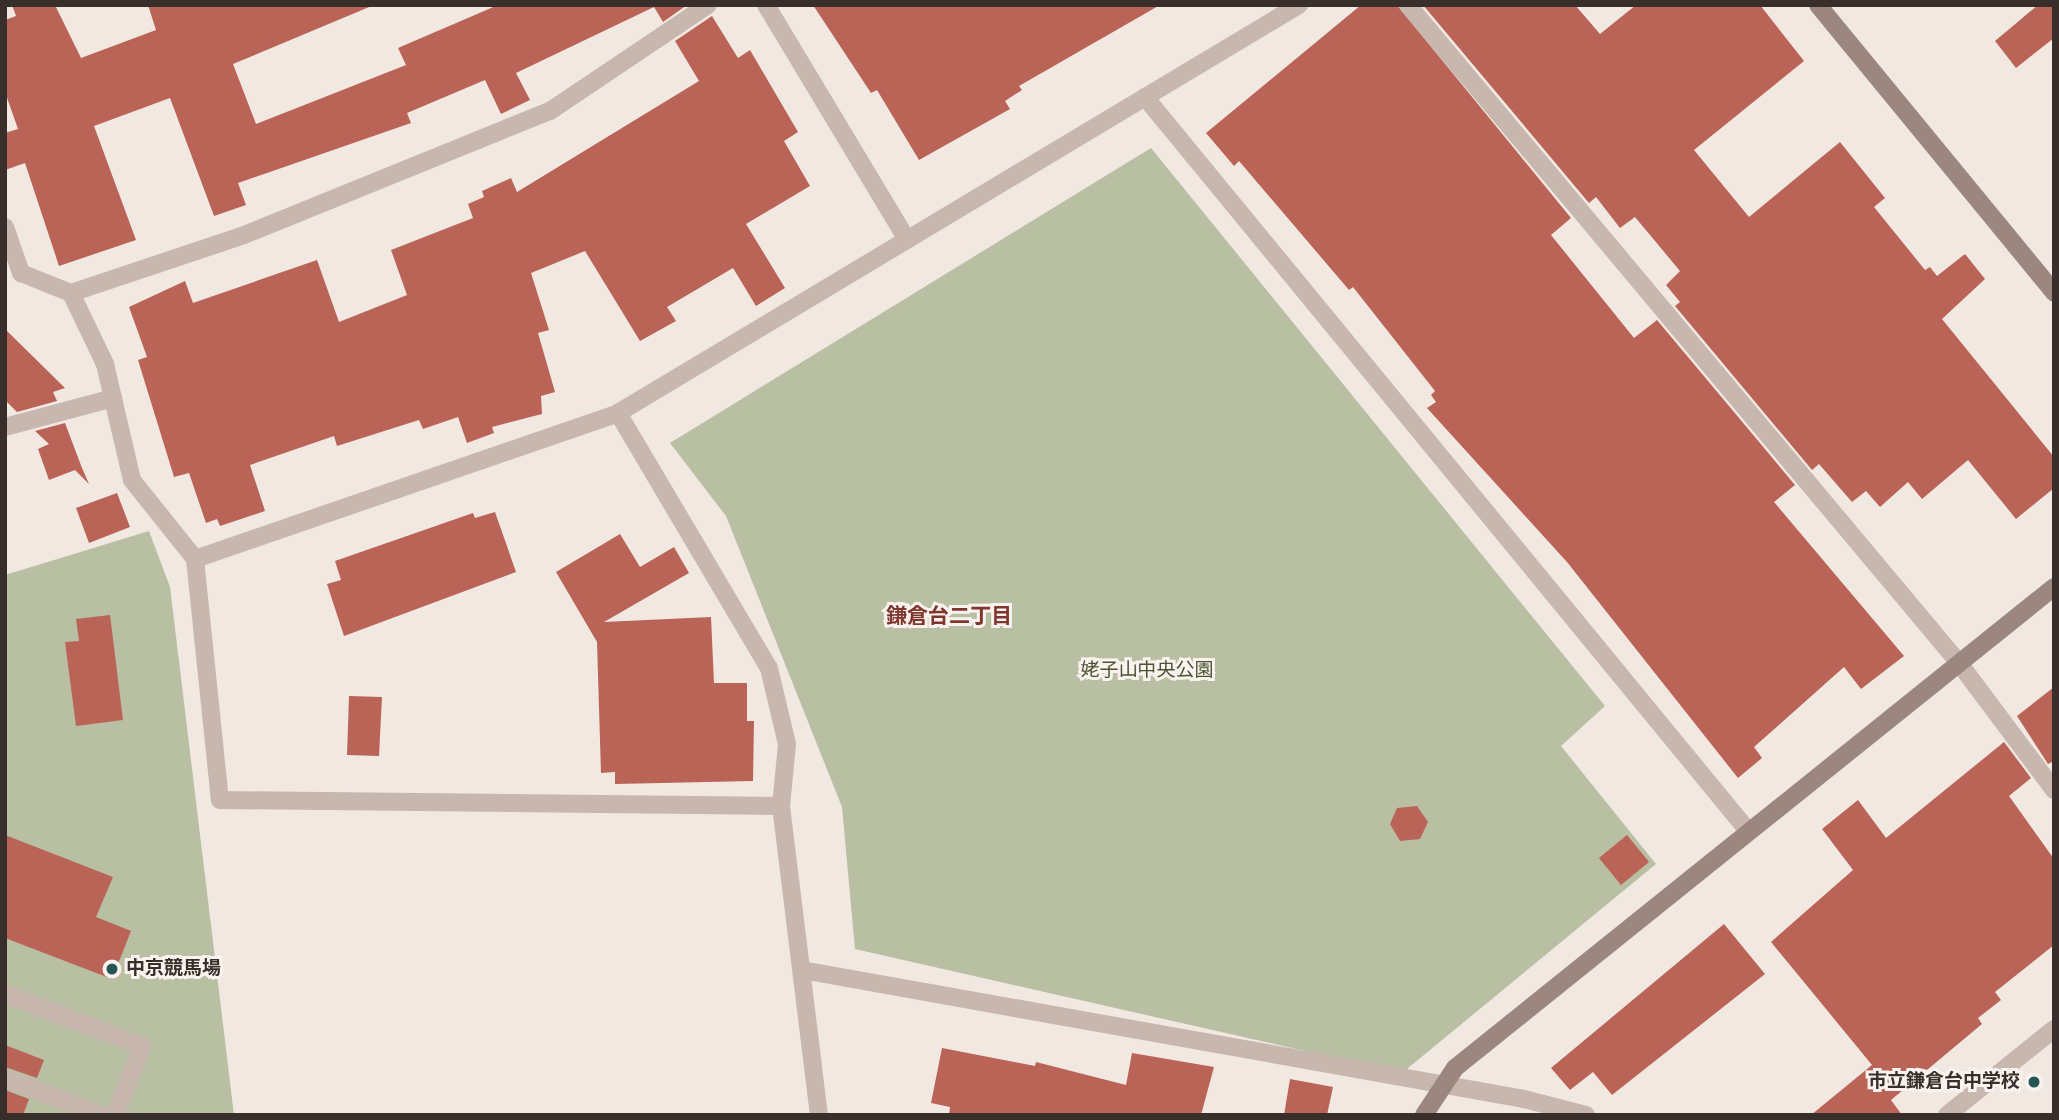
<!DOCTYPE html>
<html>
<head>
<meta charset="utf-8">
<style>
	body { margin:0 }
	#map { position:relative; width:2059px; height:1120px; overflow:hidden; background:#f1e8e1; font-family:"Source Sans 3","Noto Sans JP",sans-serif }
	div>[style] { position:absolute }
	.green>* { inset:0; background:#b9bfa2 }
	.building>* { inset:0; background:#ba6357 }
	.lane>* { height:18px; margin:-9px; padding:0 9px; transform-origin:9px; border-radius:9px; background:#c8b7ae }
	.street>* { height:18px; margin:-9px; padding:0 9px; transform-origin:9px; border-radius:9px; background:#c8b7ae }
	.secondary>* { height:18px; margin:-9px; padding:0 9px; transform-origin:9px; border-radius:9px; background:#9c8780 }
	.dots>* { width:19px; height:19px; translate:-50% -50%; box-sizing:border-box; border:4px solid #f9f2ee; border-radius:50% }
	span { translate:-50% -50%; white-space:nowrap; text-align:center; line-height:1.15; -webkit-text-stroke:6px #f9f2ee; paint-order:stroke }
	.park-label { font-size:19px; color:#4b5432 }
	.poi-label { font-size:19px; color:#382e2c; font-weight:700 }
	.left { translate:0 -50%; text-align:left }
	.right { translate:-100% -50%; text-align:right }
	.neighbourhood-label { font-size:21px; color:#7f372d; font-weight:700 }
	.frame { position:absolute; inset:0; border:7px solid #382e2c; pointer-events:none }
</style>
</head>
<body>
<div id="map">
	<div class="green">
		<i style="clip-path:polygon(1151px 148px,1605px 706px,1561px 746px,1656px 864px,1402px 1073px,855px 949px,842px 807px,726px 516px,670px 443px)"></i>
		<i style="clip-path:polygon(149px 531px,170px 587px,234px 1115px,5px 1115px,5px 575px)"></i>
	</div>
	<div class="building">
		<i style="clip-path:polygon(12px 5px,55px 5px,81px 58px,156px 30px,148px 5px,374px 5px,233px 64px,256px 124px,406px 65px,398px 48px,498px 5px,687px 5px,663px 22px,654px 7px,516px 73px,530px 100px,501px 114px,485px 80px,407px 113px,411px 123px,238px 183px,246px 205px,214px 216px,170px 98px,94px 126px,136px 240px,59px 266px,25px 163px,5px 170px,5px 133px,18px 129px,5px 92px,5px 20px,16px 16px)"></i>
		<i style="clip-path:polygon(813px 5px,1160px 5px,1019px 86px,1022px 90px,1005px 101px,1010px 109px,919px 160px,877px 90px,871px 93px)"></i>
		<i style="clip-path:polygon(1361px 5px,1397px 5px,1571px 218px,1551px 235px,1634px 338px,1657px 320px,1795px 485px,1774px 502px,1904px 656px,1861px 689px,1844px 667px,1754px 747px,1762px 758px,1738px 778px,1567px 562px,1427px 408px,1436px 402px,1431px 395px,1435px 391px,1353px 287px,1349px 290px,1239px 161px,1234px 166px,1206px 133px)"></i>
		<i style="clip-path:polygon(1423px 5px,1575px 5px,1600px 34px,1636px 5px,1760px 5px,1804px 61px,1694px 150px,1749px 217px,1840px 142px,1885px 198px,1874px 207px,1925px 270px,1930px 267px,1937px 276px,1965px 254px,1985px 279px,1942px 319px,2054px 457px,2054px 488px,2016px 519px,1968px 460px,1922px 499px,1908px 482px,1880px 507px,1866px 491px,1852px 502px,1819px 464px,1812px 470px,1675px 306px,1680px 302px,1666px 285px,1680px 271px,1635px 217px,1620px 228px,1596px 197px,1589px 203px)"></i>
		<i style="clip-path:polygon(2038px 5px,2054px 5px,2054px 38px,2016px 68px,1995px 41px)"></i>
		<i style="clip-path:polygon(712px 16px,738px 58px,750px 50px,798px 132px,784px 141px,810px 186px,746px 224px,785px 288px,756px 306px,733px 268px,667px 307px,676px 321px,640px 341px,585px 251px,531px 273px,549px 330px,538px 333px,555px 392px,541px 396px,542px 414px,492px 427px,494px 433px,467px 443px,458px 417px,423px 429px,419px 420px,337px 446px,334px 436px,250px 465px,265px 511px,220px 526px,217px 519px,206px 523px,189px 473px,174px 477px,138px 360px,147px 357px,129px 307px,185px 281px,193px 303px,317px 260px,339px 322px,407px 295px,391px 250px,473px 218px,468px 204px,484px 197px,482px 191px,511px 178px,517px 192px,699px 81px,675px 41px)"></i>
		<i style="clip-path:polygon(5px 329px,65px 388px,53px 392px,57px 401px,17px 412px,5px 400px)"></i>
		<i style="clip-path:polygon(65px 423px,82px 468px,89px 484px,75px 470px,49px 480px,38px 449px,49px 444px,35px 431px)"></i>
		<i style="clip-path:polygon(117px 493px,130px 527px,89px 543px,76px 508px)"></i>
		<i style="clip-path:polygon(495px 512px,516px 572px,344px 636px,327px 584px,341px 580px,335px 561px,473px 513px,475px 518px)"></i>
		<i style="clip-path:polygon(620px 534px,640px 567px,674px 547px,689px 573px,604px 622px,711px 617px,714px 683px,747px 683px,747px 721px,754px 721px,753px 781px,615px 784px,615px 772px,601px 773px,597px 642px,556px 572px)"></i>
		<i style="clip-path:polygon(110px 615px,123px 720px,76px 726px,65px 642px,79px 641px,76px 619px)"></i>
		<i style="clip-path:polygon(2054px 687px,2054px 761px,2048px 764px,2017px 716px)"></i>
		<i style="clip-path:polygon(349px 696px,382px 697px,379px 756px,347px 755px)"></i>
		<i style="clip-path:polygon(2004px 742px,2031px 778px,2009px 796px,2054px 859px,2054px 945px,1995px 992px,2001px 1000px,1978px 1018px,1982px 1024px,1891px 1100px,1902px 1115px,1811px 1115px,1872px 1065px,1771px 942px,1853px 870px,1822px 829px,1858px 800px,1886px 838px)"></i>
		<i style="clip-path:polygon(1417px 806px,1428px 822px,1420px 839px,1400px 841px,1390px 824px,1397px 808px)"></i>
		<i style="clip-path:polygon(5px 835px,113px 877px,96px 917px,131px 931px,112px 979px,5px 938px)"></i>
		<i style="clip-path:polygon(1627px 835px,1649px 862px,1621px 885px,1599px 858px)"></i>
		<i style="clip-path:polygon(1724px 924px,1765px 974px,1612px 1095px,1593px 1072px,1570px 1090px,1551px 1068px)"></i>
		<i style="clip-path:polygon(5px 1045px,44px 1060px,37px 1078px,5px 1067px)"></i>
		<i style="clip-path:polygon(942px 1048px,1035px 1066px,1036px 1062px,1126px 1085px,1132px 1053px,1214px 1067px,1201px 1115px,949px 1115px,950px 1107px,931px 1103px)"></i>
		<i style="clip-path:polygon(1290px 1079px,1333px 1087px,1327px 1115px,1284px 1115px)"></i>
		<i style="clip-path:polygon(5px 1090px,29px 1099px,23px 1115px,5px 1115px)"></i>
	</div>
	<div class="lane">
		<i style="left:5px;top:994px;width:147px;rotate:20.8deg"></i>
		<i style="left:142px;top:1046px;width:74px;rotate:111.4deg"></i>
		<i style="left:5px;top:1078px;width:103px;rotate:21.1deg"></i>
	</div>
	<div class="street">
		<i style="left:766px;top:5px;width:274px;rotate:59deg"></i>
		<i style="left:1408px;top:5px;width:858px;rotate:50.06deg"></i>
		<i style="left:1959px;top:663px;width:159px;rotate:53.2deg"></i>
		<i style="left:1145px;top:97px;width:951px;rotate:50.59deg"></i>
		<i style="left:5px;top:227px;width:49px;rotate:70.8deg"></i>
		<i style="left:21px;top:273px;width:54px;rotate:21.8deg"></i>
		<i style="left:71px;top:293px;width:182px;rotate:-18.5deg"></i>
		<i style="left:244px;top:235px;width:330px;rotate:-22.1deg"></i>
		<i style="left:550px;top:111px;width:190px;rotate:-33.9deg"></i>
		<i style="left:71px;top:293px;width:79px;rotate:64.4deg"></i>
		<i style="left:105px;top:364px;width:119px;rotate:76.9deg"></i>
		<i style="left:132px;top:480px;width:101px;rotate:51.4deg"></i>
		<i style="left:195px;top:559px;width:242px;rotate:84.1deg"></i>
		<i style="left:220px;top:800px;width:561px;rotate:0.61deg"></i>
		<i style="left:618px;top:413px;width:296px;rotate:59.4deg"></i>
		<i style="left:769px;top:668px;width:78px;rotate:76.7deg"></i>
		<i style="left:787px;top:744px;width:62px;rotate:95.5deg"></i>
		<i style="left:781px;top:806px;width:311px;rotate:83deg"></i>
		<i style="left:5px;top:427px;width:112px;rotate:-15deg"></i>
		<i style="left:195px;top:559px;width:447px;rotate:-19deg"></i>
		<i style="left:618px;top:413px;width:794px;rotate:-30.93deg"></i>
		<i style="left:802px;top:970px;width:733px;rotate:10.13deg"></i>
		<i style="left:1524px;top:1099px;width:64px;rotate:14.5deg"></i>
		<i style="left:1947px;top:1115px;width:137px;rotate:-38.8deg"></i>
	</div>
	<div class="secondary">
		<i style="left:1818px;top:5px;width:372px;rotate:50.6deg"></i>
		<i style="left:1424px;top:1115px;width:56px;rotate:-56.6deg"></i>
		<i style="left:1455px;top:1068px;width:768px;rotate:-38.76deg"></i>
	</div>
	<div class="dots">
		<i style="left:112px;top:969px;background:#255653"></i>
		<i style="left:2034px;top:1082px;background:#255653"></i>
	</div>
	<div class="park-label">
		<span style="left:1147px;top:671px">姥子山中央公園</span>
	</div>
	<div class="poi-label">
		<span class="left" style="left:126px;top:969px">中京競馬場</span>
		<span class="right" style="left:2020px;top:1082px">市立鎌倉台中学校</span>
	</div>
	<div class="neighbourhood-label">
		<span style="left:949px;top:616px">鎌倉台二丁目</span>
	</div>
	<div class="frame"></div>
</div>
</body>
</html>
